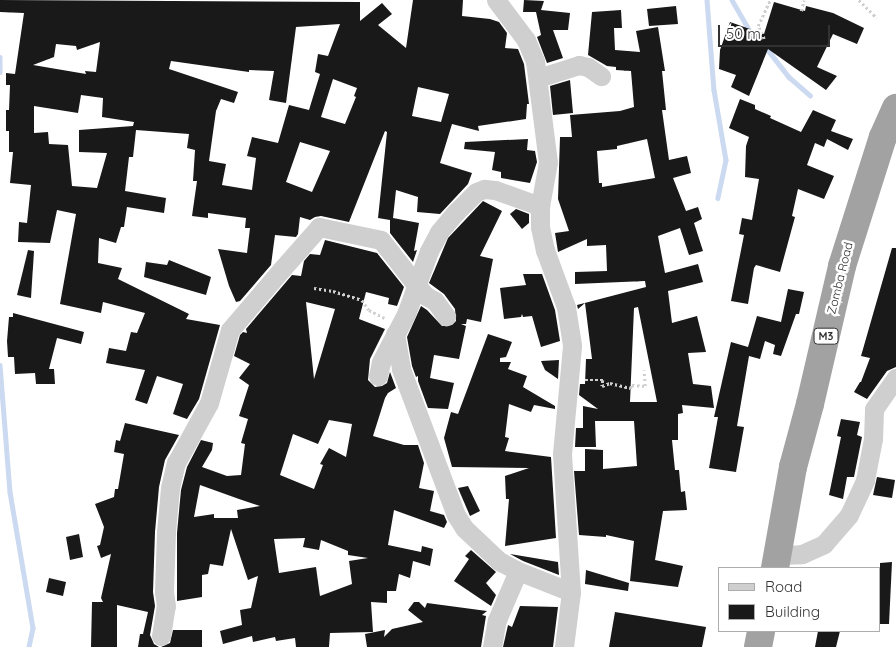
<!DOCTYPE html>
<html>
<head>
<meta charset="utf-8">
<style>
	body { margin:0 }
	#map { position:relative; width:896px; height:647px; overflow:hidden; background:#fff; font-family:Quicksand,sans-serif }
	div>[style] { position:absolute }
	.stream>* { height:4.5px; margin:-2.25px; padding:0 2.25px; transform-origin:2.25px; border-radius:2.25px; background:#cbdaf0 }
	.building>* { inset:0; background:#191919 }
	.path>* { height:2.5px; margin-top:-1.25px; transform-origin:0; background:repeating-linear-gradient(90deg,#cfcfcf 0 2.5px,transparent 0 5px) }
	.minor>* { height:19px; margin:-9.5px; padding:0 9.5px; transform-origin:9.5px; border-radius:9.5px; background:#cfcfcf }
	.trunk>* { height:28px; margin:-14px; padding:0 14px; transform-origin:14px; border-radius:14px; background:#a2a2a2 }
	span { translate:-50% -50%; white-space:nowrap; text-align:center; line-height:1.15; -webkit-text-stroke:5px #fff; paint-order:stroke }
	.shield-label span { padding:1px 4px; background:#fff; border:1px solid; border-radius:4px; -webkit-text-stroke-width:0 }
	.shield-label { font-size:11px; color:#323232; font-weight:700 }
	.street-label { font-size:12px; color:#323232 }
	.legend { position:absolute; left:718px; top:567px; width:162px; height:65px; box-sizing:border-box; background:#fff; border:1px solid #adadad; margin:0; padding:6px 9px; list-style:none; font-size:15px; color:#323232 }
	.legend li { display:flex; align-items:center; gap:10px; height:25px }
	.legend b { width:25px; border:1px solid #adadad }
	.scale { position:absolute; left:718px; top:25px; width:112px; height:22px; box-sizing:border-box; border:2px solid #323232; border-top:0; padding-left:6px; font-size:15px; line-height:18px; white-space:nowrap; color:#323232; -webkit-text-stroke:4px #fff; paint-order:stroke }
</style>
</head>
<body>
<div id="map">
	<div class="stream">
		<i style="left:707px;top:0;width:90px;rotate:85.6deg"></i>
		<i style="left:714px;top:90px;width:71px;rotate:80.3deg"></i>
		<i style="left:726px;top:160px;width:39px;rotate:102deg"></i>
		<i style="left:732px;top:0;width:36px;rotate:60deg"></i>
		<i style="left:764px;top:45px;width:41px;rotate:52deg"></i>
		<i style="left:789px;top:77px;width:28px;rotate:41deg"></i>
		<i style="left:0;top:57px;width:15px;rotate:90deg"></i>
		<i style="left:0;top:365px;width:127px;rotate:85.5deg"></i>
		<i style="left:10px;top:492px;width:138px;rotate:80.4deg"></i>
		<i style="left:33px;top:628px;width:19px;rotate:102deg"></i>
	</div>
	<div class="building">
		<i style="clip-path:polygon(evenodd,0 0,360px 2px,360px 21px,382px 3px,392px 14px,378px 25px,406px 48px,413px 0,463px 0,462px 16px,490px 19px,499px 22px,507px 33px,505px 48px,518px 49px,524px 64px,529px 104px,527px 104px,526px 119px,478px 126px,479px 131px,452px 124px,440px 163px,472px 173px,468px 184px,440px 214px,417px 212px,418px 197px,396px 190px,393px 218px,419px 223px,414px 251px,417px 250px,413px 262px,390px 233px,390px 220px,378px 218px,387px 132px,385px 131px,349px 222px,321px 216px,315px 217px,310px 220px,300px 217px,298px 234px,296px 237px,275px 235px,271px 265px,240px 301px,236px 302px,229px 286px,218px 249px,247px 253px,250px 228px,245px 228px,246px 218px,208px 213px,208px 218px,192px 216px,197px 181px,193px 181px,195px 150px,187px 148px,189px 134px,136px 130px,133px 157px,129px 157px,125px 191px,166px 198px,164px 213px,127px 207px,124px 227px,121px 227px,116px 243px,99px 238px,98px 263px,122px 268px,118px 279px,189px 314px,186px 319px,220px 325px,199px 399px,187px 419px,173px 414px,183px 384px,157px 376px,147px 404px,135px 400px,145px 370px,106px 363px,109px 348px,126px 351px,131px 332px,137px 333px,145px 313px,103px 302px,101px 313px,60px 304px,76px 214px,57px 210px,50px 243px,18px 242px,19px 222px,27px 223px,31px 185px,10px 183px,13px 152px,9px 152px,9px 131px,6px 131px,6px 110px,9px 110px,10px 85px,6px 85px,6px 73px,15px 74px,24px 13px,0 12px,0 0,340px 24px,328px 56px,318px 54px,315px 72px,320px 74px,309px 110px,289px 105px,278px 143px,252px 137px,247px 156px,256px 158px,252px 190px,222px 185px,226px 164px,209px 161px,216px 111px,221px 99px,234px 103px,238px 92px,169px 69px,171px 61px,249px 72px,249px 70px,274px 71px,269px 100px,286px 103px,296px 27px,340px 24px,0 0,100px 42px,96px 72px,85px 71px,86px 74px,33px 65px,54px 57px,56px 44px,76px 46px,77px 50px,100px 42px,0 0,333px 79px,357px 88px,354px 96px,356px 97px,345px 124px,321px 117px,333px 79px,0 0,418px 87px,449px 94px,441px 122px,412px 116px,418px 87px,0 0,81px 95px,103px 98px,102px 117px,134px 122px,133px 126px,79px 130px,79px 152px,107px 153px,97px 188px,72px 186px,68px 145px,49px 144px,48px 132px,34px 133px,34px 106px,78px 113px,81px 95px,0 0,300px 142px,330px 151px,312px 192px,286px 182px,300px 142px)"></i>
		<i style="clip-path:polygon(524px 0,544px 1px,541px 10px,570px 13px,568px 30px,553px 30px,563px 58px,547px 63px,537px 37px,541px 35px,536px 12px,523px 12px)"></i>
		<i style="clip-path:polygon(774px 2px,805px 11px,806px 6px,833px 13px,864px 28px,857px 44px,833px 34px,817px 67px,837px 76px,826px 90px,768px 49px,749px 96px,731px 87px,736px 75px,719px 69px,720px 50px,730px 22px,764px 34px)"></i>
		<i style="clip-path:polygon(676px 6px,678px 24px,649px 26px,647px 9px)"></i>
		<i style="clip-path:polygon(evenodd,621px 10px,622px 28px,614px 28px,615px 50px,640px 52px,636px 31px,658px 27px,665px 71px,662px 71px,666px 110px,662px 110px,669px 160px,687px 156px,691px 173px,673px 178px,686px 211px,698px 207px,702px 219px,694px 223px,703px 251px,689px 255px,680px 228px,658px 236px,665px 273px,698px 264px,703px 282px,668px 291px,672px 323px,697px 316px,706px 352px,688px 353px,693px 384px,711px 386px,714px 408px,682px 405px,683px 413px,678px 414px,678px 440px,672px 440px,675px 470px,679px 470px,681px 492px,685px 491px,687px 510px,663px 511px,655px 560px,683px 566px,678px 587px,630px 581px,634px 541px,606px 535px,606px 537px,579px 535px,574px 471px,585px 471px,585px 449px,603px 450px,603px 469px,637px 466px,634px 421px,595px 421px,596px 447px,575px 447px,576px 428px,583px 428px,583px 406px,598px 409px,579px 395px,580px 384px,585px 384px,586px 359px,592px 359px,585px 303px,578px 309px,577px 305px,646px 287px,645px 281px,575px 284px,575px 272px,607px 271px,606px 245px,587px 246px,587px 239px,558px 252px,555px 233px,569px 231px,558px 199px,560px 137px,572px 137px,570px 115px,620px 111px,634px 107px,631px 71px,616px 70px,616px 67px,607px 66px,588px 55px,592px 12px,621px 10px,647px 139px,655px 178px,602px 187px,602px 183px,599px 183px,597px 151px,617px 149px,617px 146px,647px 139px,621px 10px,638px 307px,657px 402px,630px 402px,634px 308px,638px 307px)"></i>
		<i style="clip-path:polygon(570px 80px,573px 113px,553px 115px,550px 86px)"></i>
		<i style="clip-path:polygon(740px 99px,755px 105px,755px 109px,771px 116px,770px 118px,801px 132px,813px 110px,836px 120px,831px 131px,853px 139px,848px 150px,827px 139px,824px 147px,815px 143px,807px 165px,834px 176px,824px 199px,798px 189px,792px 216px,795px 217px,780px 272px,756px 265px,754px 268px,748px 304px,731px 301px,744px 235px,739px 234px,742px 218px,752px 220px,759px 179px,745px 177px,746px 146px,749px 137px,729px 128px)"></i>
		<i style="clip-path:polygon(528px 139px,527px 150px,535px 151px,537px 162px,530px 183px,501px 178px,501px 172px,492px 170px,495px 152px,464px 149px,465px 142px)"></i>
		<i style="clip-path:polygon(483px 201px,502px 211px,480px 256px,493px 259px,481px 322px,467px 319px,466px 324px,461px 324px,466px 326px,459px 359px,434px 355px,430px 378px,454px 383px,448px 409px,428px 408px,418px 381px,418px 376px,416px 377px,412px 366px,407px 337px,421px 306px,427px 310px,442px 326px,452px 325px,456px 321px,455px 309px,444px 294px,429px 283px,448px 238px)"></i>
		<i style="clip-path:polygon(516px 209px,529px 214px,529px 223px,522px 229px,510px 214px)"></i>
		<i style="clip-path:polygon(evenodd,325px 240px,377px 253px,404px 287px,397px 306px,388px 304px,389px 298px,366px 292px,359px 319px,385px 329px,370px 359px,368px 380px,375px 387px,382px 386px,387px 383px,390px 372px,396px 388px,388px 393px,385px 398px,373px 436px,404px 445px,418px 445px,424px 463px,419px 488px,434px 491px,430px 511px,444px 515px,447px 522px,444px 528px,394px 510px,388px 545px,421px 552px,422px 546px,433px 549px,430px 566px,413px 561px,410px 578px,399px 574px,396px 591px,387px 591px,387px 603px,371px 602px,373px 632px,330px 633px,329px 647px,296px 647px,295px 638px,276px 641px,275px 637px,253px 642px,252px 636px,223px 644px,220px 631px,242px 625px,240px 610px,251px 608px,258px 576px,248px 580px,231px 529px,223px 566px,210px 564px,208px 574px,202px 575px,202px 597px,177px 601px,177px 533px,181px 490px,187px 467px,201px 440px,213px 443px,212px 450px,202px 467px,227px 476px,241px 475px,245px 444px,241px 443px,248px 419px,239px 416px,249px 385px,239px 378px,250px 364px,234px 356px,240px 335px,243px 332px,247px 333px,246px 329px,292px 275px,301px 276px,304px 261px,310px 254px,320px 255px,325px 240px,306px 302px,335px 309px,314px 379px,306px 302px,325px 240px,329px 420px,352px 424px,346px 457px,329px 448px,320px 464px,323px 465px,314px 489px,280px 475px,293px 434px,318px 444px,329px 420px,325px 240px,200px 485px,239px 499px,260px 506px,237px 510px,238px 518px,214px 518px,214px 514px,194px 517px,200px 485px,325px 240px,305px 538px,303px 547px,319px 550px,321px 540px,348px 551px,348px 555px,368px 558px,349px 561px,352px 584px,320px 596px,316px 567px,279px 573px,274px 539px,305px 538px)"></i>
		<i style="clip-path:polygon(892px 248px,896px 248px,896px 367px,887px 371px,867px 399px,854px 392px,860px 382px,861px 382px,870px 358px,861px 356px)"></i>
		<i style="clip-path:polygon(28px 250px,34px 251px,31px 298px,17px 295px)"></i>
		<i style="clip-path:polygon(169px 260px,211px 277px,206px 295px,144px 277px,146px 262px,167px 265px)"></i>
		<i style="clip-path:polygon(523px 274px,542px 274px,555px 310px,560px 341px,541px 347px,532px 316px,523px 317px,522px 314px,521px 317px,504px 319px,500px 288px,526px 285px)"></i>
		<i style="clip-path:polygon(788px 289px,804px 292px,799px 314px,796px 314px,781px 356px,773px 354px,775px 345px,765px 341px,760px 359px,749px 356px,737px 426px,744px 427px,736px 472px,709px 468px,718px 417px,714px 417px,731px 342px,748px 347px,757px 316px,781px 322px)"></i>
		<i style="clip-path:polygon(13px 313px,84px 332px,81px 344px,57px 338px,49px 369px,54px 369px,55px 384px,36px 384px,35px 373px,15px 374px,14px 357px,8px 357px,7px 341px,9px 317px,13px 317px)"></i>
		<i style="clip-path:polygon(488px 334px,512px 342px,506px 357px,500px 358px,500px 362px,511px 362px,508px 369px,527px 376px,523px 387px,555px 406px,555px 409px,534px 405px,531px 412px,509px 404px,505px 437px,509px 438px,505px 451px,551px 457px,556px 538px,505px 546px,509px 499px,506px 499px,505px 476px,529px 468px,452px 467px,444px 438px,451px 412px,458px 414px)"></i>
		<i style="clip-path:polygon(559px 360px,558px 379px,545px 370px,541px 361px)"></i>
		<i style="clip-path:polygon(841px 419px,860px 422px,857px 435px,862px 437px,854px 477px,847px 477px,843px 499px,829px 495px,841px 437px,837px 436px)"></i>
		<i style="clip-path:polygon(125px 423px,179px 435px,165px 460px,159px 487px,155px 532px,153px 592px,155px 606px,150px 635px,154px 644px,159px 647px,138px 647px,140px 634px,143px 634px,148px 612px,117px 605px,117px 647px,91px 647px,92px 602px,103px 602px,101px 598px,111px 554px,101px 558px,97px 546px,100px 545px,104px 527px,95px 504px,114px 497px,115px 489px,118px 489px,124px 454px,114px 452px,116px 440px,120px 441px)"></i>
		<i style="clip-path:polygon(877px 477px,895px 480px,892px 498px,873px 495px)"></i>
		<i style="clip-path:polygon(468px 486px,480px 511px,470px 516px,458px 488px)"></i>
		<i style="clip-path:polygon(79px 534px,83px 557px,70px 560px,66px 537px)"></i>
		<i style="clip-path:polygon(471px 550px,496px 572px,486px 583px,496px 595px,491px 606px,454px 581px,469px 559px,465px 556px)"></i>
		<i style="clip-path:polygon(510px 554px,558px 562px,559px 575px,523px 561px)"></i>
		<i style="clip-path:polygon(892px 562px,889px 624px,880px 624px,880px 563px)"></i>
		<i style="clip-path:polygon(586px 570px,629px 583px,628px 591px,585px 584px)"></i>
		<i style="clip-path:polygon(49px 578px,66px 582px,63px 596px,46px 592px)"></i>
		<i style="clip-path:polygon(414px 602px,419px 602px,425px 608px,427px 603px,487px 611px,482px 615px,486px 616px,481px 647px,367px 647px,365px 634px,385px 630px,384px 637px,392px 629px,423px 622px,408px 610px)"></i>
		<i style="clip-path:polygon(520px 606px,558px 607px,553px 647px,503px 647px,508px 625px,512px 627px)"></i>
		<i style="clip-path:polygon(615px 612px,706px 627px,702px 647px,609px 647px)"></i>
		<i style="clip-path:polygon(173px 630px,202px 630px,202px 647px,161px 647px,170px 643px)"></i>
		<i style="clip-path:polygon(818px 631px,840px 631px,836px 647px,815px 647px)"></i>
	</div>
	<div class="path">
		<i style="left:859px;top:0;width:25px;rotate:45deg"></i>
		<i style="left:801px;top:11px;width:11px;rotate:-75deg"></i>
		<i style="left:764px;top:39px;width:14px;rotate:-115deg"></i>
		<i style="left:758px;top:26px;width:29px;rotate:-65deg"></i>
		<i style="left:314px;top:288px;width:19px;rotate:9deg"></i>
		<i style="left:333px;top:291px;width:30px;rotate:17deg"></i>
		<i style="left:362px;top:300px;width:12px;rotate:55deg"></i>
		<i style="left:369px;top:310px;width:18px;rotate:27deg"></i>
		<i style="left:585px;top:380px;width:18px"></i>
		<i style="left:603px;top:380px;width:6px;rotate:99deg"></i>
		<i style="left:602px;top:386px;width:9px;rotate:-21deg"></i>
		<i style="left:610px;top:383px;width:21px;rotate:14deg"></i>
		<i style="left:630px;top:388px;width:4px;rotate:-56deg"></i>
		<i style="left:632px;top:385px;width:13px;rotate:4deg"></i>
		<i style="left:645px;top:386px;width:16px;rotate:-94deg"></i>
	</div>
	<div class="minor">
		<i style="left:496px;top:0;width:50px;rotate:53.1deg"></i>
		<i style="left:526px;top:40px;width:23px;rotate:67deg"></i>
		<i style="left:535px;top:61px;width:102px;rotate:82.7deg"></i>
		<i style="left:548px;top:162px;width:45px;rotate:100.3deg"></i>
		<i style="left:540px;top:206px;width:21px;rotate:90deg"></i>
		<i style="left:540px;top:227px;width:24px;rotate:78deg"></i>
		<i style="left:545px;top:250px;width:61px;rotate:69.8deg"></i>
		<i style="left:566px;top:307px;width:39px;rotate:81deg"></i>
		<i style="left:572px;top:346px;width:108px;rotate:95.3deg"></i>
		<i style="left:562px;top:454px;width:138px;rotate:86.3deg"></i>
		<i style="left:571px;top:592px;width:55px;rotate:97.3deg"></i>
		<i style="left:538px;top:78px;width:43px;rotate:-17.6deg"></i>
		<i style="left:579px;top:65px;width:9px;rotate:13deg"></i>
		<i style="left:588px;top:67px;width:16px;rotate:35deg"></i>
		<i style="left:395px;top:334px;width:36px;rotate:80deg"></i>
		<i style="left:401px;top:369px;width:156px;rotate:69.4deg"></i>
		<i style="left:456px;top:515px;width:15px;rotate:58deg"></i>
		<i style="left:464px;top:528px;width:48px;rotate:43.3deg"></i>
		<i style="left:499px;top:561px;width:21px;rotate:28deg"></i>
		<i style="left:518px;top:571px;width:57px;rotate:21.6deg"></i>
		<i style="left:378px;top:376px;width:14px;rotate:-78deg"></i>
		<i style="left:381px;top:362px;width:54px;rotate:-62.5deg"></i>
		<i style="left:406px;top:314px;width:67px;rotate:-69.9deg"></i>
		<i style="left:429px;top:251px;width:21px;rotate:-62deg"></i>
		<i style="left:439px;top:232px;width:26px;rotate:-50deg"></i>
		<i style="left:456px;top:212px;width:28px;rotate:-45deg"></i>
		<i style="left:476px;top:192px;width:9px;rotate:-21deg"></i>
		<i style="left:484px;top:189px;width:11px;rotate:5deg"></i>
		<i style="left:495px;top:190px;width:48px;rotate:19.6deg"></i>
		<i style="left:779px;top:555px;width:23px;rotate:-2deg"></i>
		<i style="left:802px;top:554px;width:24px;rotate:-24deg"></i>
		<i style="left:824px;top:544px;width:38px;rotate:-49deg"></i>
		<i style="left:849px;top:515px;width:38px;rotate:-65deg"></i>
		<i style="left:865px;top:480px;width:42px;rotate:-79deg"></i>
		<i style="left:873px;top:439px;width:30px;rotate:-88deg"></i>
		<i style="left:874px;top:409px;width:38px;rotate:-55deg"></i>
		<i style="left:161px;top:636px;width:30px;rotate:-81deg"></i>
		<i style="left:166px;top:606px;width:14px;rotate:-98deg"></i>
		<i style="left:164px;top:592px;width:60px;rotate:-88.1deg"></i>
		<i style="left:166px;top:532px;width:44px;rotate:-84.8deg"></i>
		<i style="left:170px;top:488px;width:26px;rotate:-77deg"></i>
		<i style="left:176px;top:463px;width:68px;rotate:-61.2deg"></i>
		<i style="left:209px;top:403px;width:76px;rotate:-74deg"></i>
		<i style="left:230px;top:330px;width:80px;rotate:-49.6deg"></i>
		<i style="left:282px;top:269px;width:56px;rotate:-48.6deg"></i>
		<i style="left:319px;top:227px;width:63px;rotate:11.8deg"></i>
		<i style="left:381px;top:240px;width:58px;rotate:52deg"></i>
		<i style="left:417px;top:286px;width:13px;rotate:48deg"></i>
		<i style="left:426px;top:296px;width:10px;rotate:29deg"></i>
		<i style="left:435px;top:301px;width:19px;rotate:54deg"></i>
		<i style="left:492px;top:647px;width:27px;rotate:-80deg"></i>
		<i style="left:497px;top:620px;width:53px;rotate:-66.8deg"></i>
	</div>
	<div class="trunk">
		<i style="left:775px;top:568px;width:103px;rotate:-79.9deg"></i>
		<i style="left:793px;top:467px;width:65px;rotate:-74.9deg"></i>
		<i style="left:810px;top:404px;width:142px;rotate:-76.9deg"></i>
		<i style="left:842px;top:266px;width:135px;rotate:-72.4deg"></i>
		<i style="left:883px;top:137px;width:32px;rotate:-66deg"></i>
		<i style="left:758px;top:647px;width:16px;rotate:-79deg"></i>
	</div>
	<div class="shield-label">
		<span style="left:826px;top:336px">M3</span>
	</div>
	<div class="street-label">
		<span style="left:840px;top:278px;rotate:-76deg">Zomba Road</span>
	</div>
	<ul class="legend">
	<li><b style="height:6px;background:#cfcfcf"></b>Road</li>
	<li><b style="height:14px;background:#191919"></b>Building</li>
	</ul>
	<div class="scale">50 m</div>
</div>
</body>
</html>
